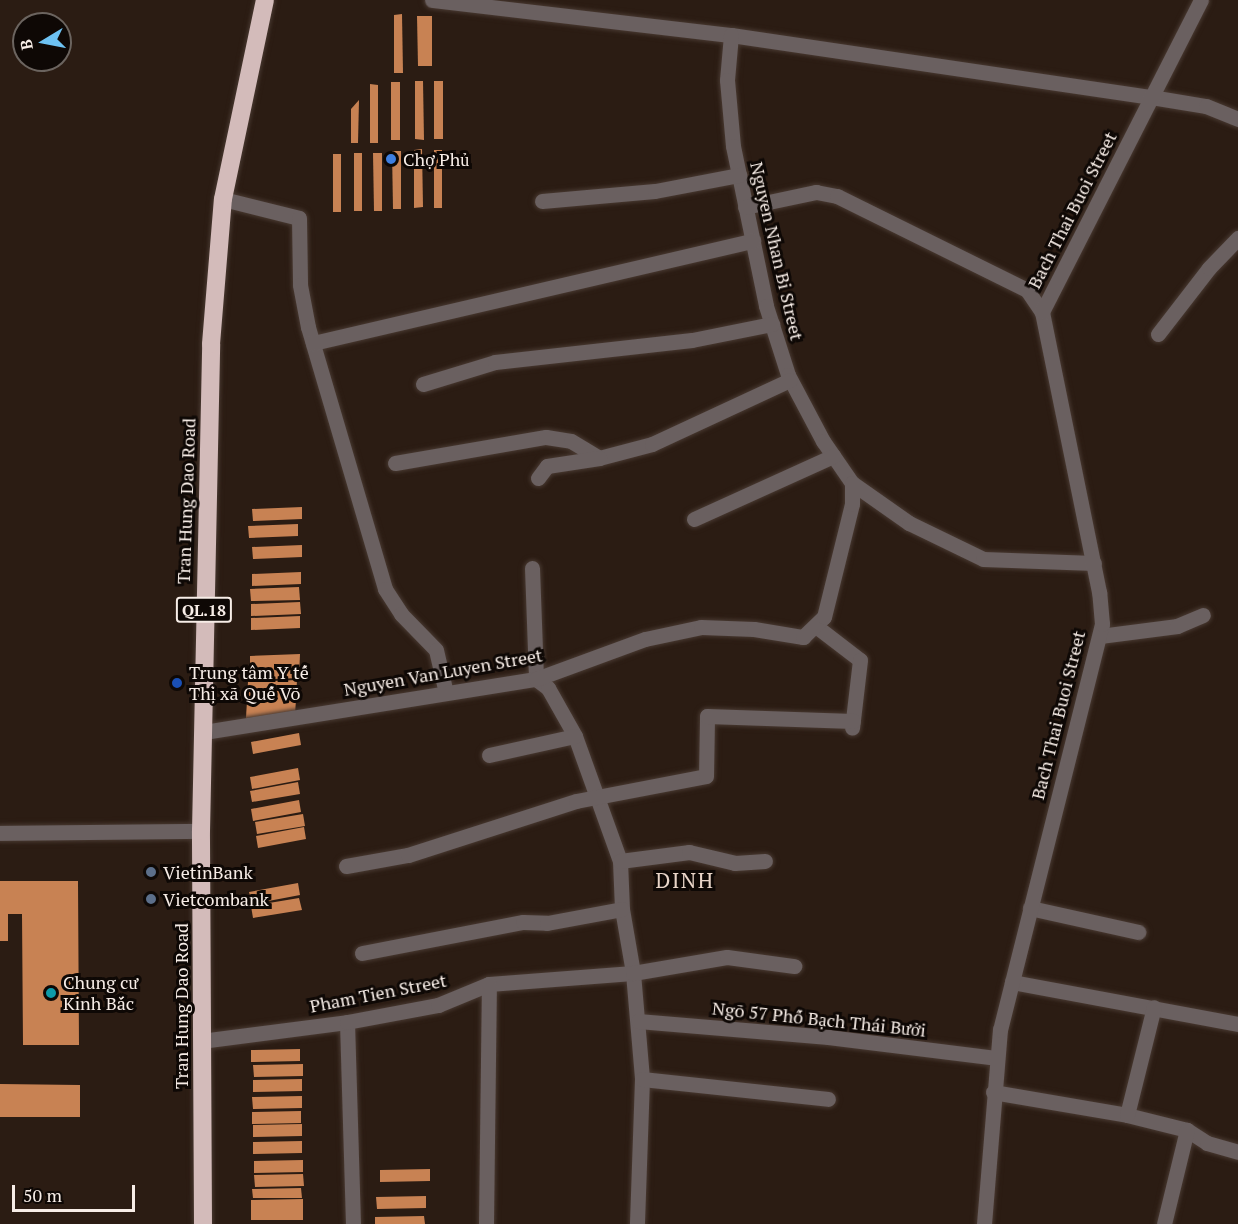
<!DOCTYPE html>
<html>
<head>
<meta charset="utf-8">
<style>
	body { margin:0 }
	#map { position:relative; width:1238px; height:1224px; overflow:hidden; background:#2b1c13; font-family:"PT Serif",serif }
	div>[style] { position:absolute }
	.building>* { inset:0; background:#c88253 }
	.roads { filter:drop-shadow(0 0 2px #483931) drop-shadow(0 0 2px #483931) }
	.minor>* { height:15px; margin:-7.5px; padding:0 7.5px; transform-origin:7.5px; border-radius:7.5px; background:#6a6060 }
	.highway>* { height:18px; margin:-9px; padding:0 9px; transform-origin:9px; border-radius:9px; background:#d3bbba }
	.dots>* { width:16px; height:16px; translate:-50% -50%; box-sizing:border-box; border:3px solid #0e0805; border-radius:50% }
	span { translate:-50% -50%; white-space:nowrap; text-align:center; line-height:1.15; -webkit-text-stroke:6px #0e0805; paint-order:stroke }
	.shield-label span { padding:2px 4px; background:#0e0805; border:2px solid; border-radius:4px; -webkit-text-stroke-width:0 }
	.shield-label { font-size:16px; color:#f7ede7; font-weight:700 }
	.poi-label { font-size:18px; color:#f7ede7 }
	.left { translate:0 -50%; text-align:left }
	.street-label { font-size:18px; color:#f7ede7 }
	.quarter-label { font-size:21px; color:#e9d5c8; letter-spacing:1.5px }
	.north { position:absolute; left:12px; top:12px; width:60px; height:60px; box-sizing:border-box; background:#0e0805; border:2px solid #6b645f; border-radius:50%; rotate:260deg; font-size:16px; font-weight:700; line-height:24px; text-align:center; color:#f7ede7 }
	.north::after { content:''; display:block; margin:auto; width:21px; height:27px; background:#6dc2f3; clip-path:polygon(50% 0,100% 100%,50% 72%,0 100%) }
	.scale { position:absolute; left:12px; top:1185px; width:123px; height:27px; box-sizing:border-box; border:3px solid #f7ede7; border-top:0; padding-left:8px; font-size:18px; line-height:21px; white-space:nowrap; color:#f7ede7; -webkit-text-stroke:4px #0e0805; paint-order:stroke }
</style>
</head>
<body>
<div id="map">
	<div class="building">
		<i style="clip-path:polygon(402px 14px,403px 73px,394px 73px,394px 15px)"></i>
		<i style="clip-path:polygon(417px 16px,432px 16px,432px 66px,418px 66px)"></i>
		<i style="clip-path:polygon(415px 81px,423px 81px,424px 140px,415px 139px)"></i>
		<i style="clip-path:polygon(434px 81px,443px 81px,443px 139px,434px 139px)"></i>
		<i style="clip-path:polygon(391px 82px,400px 82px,400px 140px,391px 140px)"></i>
		<i style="clip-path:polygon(370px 84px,378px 85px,378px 143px,370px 143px)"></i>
		<i style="clip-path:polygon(359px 100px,358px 143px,351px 143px,351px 109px)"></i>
		<i style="clip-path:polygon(422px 149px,423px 207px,414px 208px,414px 150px)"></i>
		<i style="clip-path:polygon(434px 150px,442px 150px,442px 208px,434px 208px)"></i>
		<i style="clip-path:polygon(392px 151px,401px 151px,401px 209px,393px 209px)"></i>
		<i style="clip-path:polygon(354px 153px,362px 153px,362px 211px,354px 211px)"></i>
		<i style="clip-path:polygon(373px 153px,382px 153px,382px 211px,374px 211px)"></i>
		<i style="clip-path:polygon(333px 154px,341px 154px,341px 212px,333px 212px)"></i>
		<i style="clip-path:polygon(302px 507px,302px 519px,253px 521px,252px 509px)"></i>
		<i style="clip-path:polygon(298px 524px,298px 536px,249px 538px,248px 526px)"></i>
		<i style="clip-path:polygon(302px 545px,302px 557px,253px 559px,252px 547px)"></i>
		<i style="clip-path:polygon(301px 572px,301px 584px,252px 586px,252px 574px)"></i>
		<i style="clip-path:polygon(299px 587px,300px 600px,251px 601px,250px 589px)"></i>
		<i style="clip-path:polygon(300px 602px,301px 614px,251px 616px,251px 604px)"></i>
		<i style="clip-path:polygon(300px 616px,300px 628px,251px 630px,251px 618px)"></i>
		<i style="clip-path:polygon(300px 654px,299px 678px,250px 680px,250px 656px)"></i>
		<i style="clip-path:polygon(297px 680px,295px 716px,246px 718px,248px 682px)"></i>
		<i style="clip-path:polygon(299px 733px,301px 745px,253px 754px,251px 742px)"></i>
		<i style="clip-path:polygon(298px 768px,300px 780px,252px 789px,250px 777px)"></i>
		<i style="clip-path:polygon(298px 782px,300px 794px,252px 802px,250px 791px)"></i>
		<i style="clip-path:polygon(299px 800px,301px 812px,253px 821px,251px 809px)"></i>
		<i style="clip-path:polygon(303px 814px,305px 826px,257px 834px,255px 822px)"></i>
		<i style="clip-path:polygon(304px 827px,306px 839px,258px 848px,256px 836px)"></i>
		<i style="clip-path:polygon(0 881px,78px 881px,79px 1045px,23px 1045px,22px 914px,8px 914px,8px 941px,0 941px)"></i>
		<i style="clip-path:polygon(298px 883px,300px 895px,252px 904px,249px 892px)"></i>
		<i style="clip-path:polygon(299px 898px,302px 910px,253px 918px,251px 906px)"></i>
		<i style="clip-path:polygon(300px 1049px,300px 1061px,251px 1062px,251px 1050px)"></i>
		<i style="clip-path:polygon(303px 1064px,303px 1076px,254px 1077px,253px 1065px)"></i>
		<i style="clip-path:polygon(302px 1079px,302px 1091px,253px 1092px,253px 1080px)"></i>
		<i style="clip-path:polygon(0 1084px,80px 1085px,80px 1117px,0 1117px)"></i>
		<i style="clip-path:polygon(302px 1096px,302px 1108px,253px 1109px,252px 1097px)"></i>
		<i style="clip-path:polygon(301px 1111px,301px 1123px,252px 1124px,252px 1112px)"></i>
		<i style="clip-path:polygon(302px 1124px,302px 1136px,253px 1137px,253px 1125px)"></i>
		<i style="clip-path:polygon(302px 1141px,302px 1153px,253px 1154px,253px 1142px)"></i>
		<i style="clip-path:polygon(303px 1160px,303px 1172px,254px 1173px,254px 1161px)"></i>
		<i style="clip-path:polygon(430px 1169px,430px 1181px,380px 1182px,380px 1170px)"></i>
		<i style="clip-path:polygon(303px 1174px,304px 1186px,255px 1187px,254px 1175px)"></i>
		<i style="clip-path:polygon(301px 1188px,302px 1198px,253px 1198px,252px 1189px)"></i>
		<i style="clip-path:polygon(426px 1196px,426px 1208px,377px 1209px,376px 1197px)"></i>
		<i style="clip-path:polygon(303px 1199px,303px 1220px,251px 1220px,251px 1200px)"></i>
		<i style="clip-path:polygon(424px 1216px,425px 1224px,375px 1224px,375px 1217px)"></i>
	</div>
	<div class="roads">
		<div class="minor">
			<i style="left:432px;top:0;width:301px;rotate:6.7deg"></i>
			<i style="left:731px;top:35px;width:425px;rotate:8.4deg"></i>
			<i style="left:1151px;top:97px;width:56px;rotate:9.3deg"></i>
			<i style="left:1206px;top:106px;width:35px;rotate:22deg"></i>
			<i style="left:731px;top:35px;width:45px;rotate:95.1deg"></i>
			<i style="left:727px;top:80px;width:66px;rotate:84.8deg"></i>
			<i style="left:733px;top:146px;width:163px;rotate:78.3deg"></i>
			<i style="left:766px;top:306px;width:72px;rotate:72.3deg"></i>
			<i style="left:788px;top:375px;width:75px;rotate:62.1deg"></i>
			<i style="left:823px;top:441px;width:51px;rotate:55.4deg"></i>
			<i style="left:852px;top:483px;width:70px;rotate:35.1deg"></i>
			<i style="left:909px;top:523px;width:82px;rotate:25.9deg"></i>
			<i style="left:983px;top:559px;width:111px;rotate:2.1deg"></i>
			<i style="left:223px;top:199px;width:78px;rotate:14deg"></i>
			<i style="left:299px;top:218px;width:67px;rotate:89.1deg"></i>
			<i style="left:300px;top:285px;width:43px;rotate:79.2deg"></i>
			<i style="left:308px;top:327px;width:273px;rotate:73.6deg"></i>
			<i style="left:385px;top:589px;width:30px;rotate:57deg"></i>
			<i style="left:401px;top:614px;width:50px;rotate:45.8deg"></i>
			<i style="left:436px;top:650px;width:44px;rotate:76.9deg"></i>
			<i style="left:542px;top:201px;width:113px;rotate:-5.1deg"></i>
			<i style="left:655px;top:191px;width:86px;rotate:-10.8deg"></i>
			<i style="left:745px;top:207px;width:73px;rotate:-11.9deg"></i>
			<i style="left:816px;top:192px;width:21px;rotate:11deg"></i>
			<i style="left:837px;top:196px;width:212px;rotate:26.3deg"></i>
			<i style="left:1027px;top:290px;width:27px;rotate:56deg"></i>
			<i style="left:1158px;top:334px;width:83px;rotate:-52.3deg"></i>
			<i style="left:1209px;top:268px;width:42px;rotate:-46deg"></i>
			<i style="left:313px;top:343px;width:452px;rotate:-13.1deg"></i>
			<i style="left:423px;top:384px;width:75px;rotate:-17deg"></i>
			<i style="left:495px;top:362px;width:198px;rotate:-6.4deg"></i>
			<i style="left:692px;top:340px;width:82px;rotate:-11.3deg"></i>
			<i style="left:395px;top:463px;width:153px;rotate:-9.8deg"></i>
			<i style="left:546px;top:437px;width:25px;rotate:9deg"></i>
			<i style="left:571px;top:441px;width:33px;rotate:31deg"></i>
			<i style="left:599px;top:458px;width:55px;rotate:-14.8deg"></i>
			<i style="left:652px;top:444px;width:152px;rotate:-24.9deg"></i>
			<i style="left:538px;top:478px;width:15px;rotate:-53deg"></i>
			<i style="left:547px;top:466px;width:53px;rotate:-8.7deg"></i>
			<i style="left:694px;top:519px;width:153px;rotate:-24.4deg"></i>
			<i style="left:532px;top:568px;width:111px;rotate:87.9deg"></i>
			<i style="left:536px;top:679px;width:15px;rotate:37deg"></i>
			<i style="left:548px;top:688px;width:55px;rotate:60.6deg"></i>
			<i style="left:575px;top:736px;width:133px;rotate:70.2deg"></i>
			<i style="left:620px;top:861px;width:48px;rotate:87.6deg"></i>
			<i style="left:622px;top:909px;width:65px;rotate:80.2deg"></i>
			<i style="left:633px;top:973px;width:106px;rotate:85.1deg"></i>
			<i style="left:642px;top:1079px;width:145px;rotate:92deg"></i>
			<i style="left:817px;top:627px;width:54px;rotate:37.5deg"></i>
			<i style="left:860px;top:660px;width:68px;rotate:96.7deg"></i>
			<i style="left:1100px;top:636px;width:78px;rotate:-7.4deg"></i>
			<i style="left:1177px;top:626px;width:28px;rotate:-23deg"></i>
			<i style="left:204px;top:732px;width:336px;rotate:-9.1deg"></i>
			<i style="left:536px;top:679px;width:116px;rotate:-20.2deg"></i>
			<i style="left:645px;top:639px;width:57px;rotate:-12.1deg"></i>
			<i style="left:701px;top:627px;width:53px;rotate:2.2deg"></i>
			<i style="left:754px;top:629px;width:50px;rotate:9.3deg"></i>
			<i style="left:803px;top:637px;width:29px;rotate:-44deg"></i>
			<i style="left:824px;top:617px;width:116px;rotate:-76.1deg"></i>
			<i style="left:852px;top:504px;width:21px;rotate:-90deg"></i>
			<i style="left:489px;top:755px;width:88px;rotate:-12.5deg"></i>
			<i style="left:0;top:833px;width:201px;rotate:-0.6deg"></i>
			<i style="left:620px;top:861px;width:70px;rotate:-7.4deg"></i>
			<i style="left:689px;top:852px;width:47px;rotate:13.4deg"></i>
			<i style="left:735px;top:863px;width:30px;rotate:-4deg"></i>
			<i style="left:346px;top:866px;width:63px;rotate:-10.1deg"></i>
			<i style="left:408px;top:855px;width:176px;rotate:-17.8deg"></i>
			<i style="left:576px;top:801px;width:132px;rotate:-10.9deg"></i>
			<i style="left:706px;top:776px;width:60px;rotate:-89deg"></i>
			<i style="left:707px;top:716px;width:146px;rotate:2deg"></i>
			<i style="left:1030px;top:908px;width:111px;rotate:12.5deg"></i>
			<i style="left:362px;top:953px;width:164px;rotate:-10.9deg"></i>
			<i style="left:523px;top:922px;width:24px;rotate:2deg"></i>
			<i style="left:547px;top:923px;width:76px;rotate:-10.6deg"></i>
			<i style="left:1012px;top:982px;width:230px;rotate:10.5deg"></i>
			<i style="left:638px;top:1021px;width:191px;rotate:4.8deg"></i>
			<i style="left:828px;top:1037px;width:169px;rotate:7.1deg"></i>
			<i style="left:347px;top:1022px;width:202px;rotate:88.3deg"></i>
			<i style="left:201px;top:1041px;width:147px;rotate:-7.4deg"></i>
			<i style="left:347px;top:1022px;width:93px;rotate:-10.6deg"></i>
			<i style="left:438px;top:1005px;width:55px;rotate:-22.4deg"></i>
			<i style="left:489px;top:984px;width:144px;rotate:-4.4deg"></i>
			<i style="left:633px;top:973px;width:95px;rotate:-9.7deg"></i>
			<i style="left:727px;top:957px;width:68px;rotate:7.7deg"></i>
			<i style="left:642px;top:1079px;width:187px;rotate:6.1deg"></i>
			<i style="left:993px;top:1092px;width:136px;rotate:9.7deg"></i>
			<i style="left:1127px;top:1115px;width:62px;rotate:14deg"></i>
			<i style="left:1187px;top:1130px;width:24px;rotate:33deg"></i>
			<i style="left:1207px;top:1143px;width:32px;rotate:16deg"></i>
			<i style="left:1127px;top:1115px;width:111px;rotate:-76deg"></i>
			<i style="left:486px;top:1224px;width:240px;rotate:-89.3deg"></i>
			<i style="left:984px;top:1224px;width:195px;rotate:-85.3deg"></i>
			<i style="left:1000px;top:1030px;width:419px;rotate:-75.9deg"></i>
			<i style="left:1102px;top:624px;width:32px;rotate:-95deg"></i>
			<i style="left:1099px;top:592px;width:286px;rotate:-101.5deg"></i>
			<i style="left:1042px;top:312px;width:350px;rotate:-63deg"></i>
			<i style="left:1164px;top:1224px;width:97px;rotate:-76.3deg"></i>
		</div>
		<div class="highway">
			<i style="left:203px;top:1224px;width:393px;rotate:-90.3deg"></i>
			<i style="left:201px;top:831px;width:487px;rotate:-88.8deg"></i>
			<i style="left:211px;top:344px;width:145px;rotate:-85.3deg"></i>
			<i style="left:223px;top:199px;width:203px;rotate:-78.1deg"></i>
		</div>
	</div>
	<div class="dots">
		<i style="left:391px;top:159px;background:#3f7fe0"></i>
		<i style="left:177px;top:683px;background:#1a4fb4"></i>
		<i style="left:151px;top:872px;background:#5c6f8a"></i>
		<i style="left:151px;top:899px;background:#5c6f8a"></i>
		<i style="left:51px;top:993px;background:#0f9aa8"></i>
	</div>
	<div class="shield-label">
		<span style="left:204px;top:610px">QL.18</span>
	</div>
	<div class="poi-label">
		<span class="left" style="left:403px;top:159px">Chợ Phủ</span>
		<span class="left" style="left:189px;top:683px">Trung tâm Y tế<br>Thị xã Quế Võ</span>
		<span class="left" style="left:163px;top:872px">VietinBank</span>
		<span class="left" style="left:163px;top:899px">Vietcombank</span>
		<span class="left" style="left:63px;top:993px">Chung cư<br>Kinh Bắc</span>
	</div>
	<div class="street-label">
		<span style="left:1072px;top:210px;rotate:-63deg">Bach Thai Buoi Street</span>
		<span style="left:777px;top:251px;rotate:77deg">Nguyen Nhan Bi Street</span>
		<span style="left:186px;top:501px;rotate:-88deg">Tran Hung Dao Road</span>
		<span style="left:443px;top:672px;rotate:-10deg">Nguyen Van Luyen Street</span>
		<span style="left:1058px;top:715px;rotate:-76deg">Bach Thai Buoi Street</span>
		<span style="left:378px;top:993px;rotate:-11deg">Pham Tien Street</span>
		<span style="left:181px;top:1006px;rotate:-90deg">Tran Hung Dao Road</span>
		<span style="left:819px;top:1019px;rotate:6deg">Ngõ 57 Phố Bạch Thái Bưởi</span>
	</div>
	<div class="quarter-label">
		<span style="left:685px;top:880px">DINH</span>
	</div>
	<div class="north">B</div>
	<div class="scale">50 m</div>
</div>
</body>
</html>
